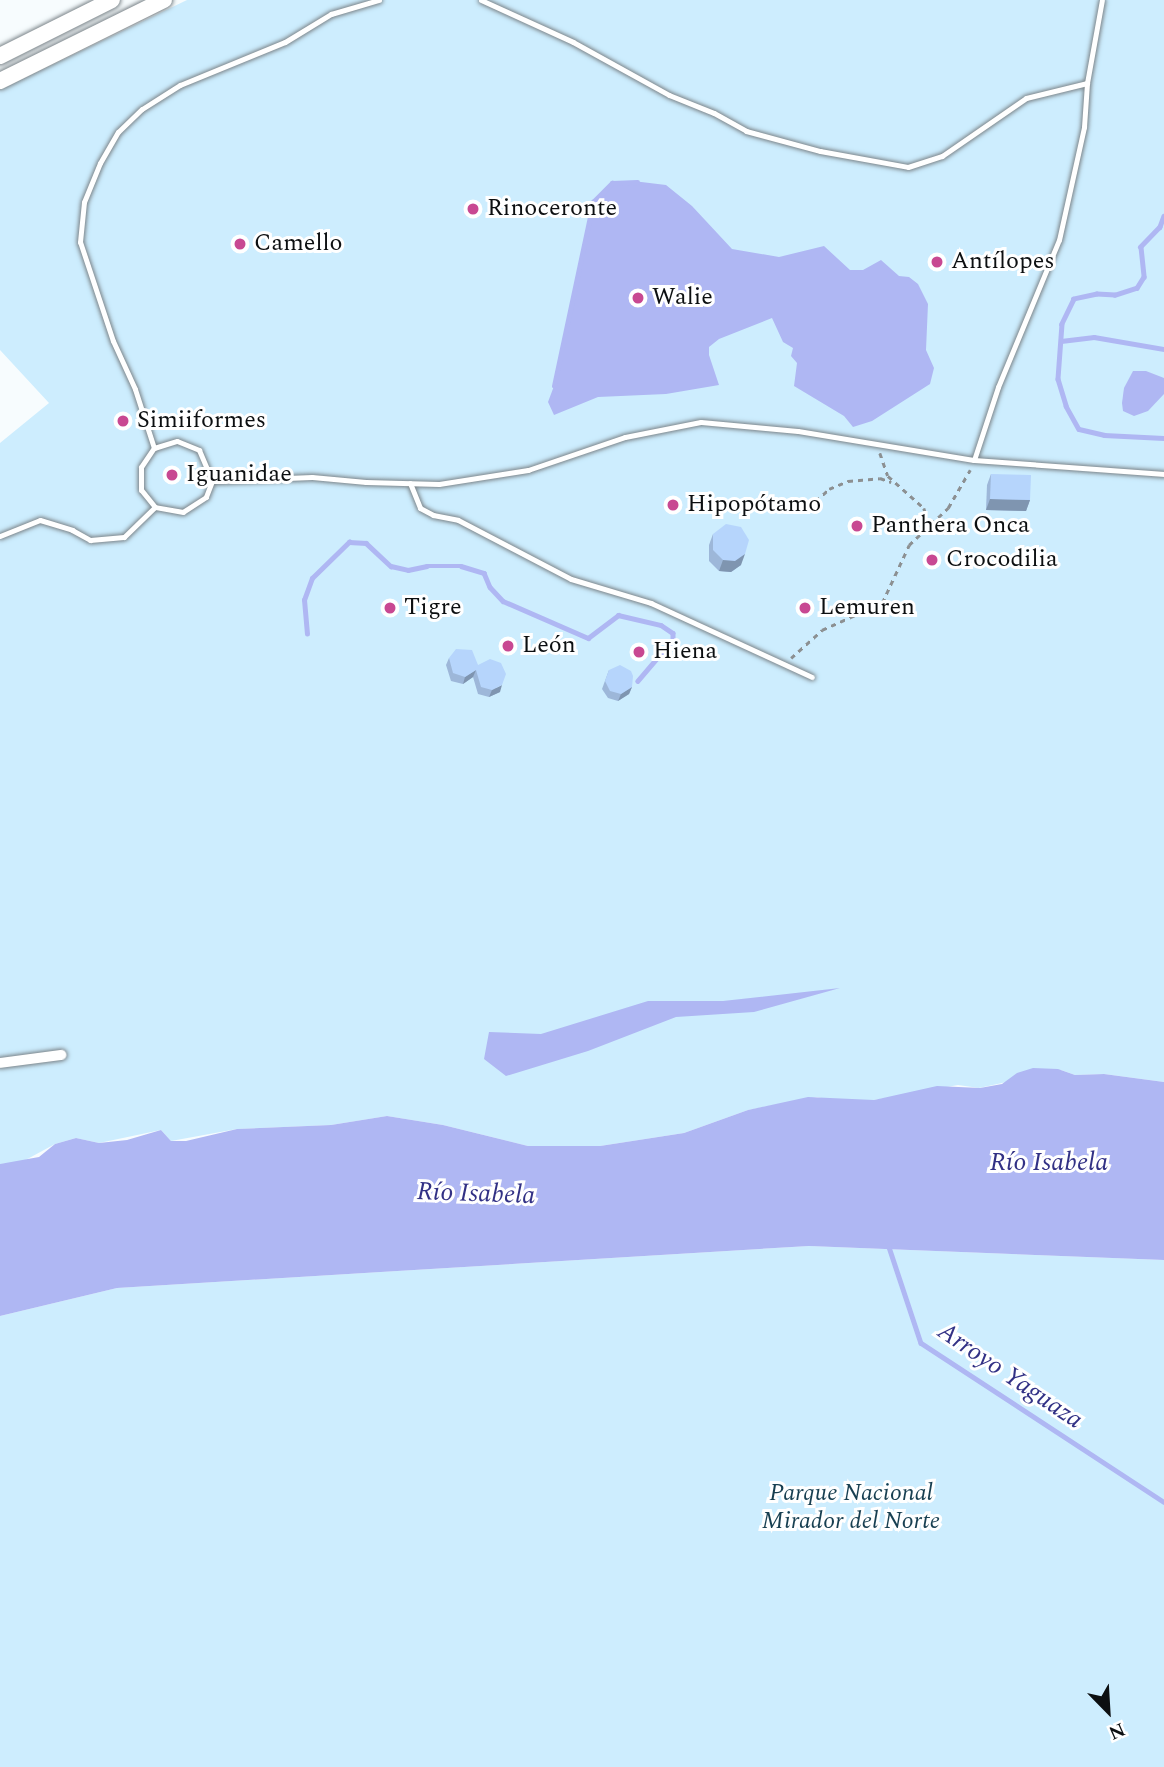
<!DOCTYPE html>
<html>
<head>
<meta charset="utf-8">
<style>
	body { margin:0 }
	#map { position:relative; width:1164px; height:1767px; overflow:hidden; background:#f7fcfe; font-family:Spectral,serif }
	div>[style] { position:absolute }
	.green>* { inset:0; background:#cdedfe }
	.water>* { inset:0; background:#afb7f3 }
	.stream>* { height:4.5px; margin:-2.25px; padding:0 2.25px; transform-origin:2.25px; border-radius:2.25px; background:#afb7f3 }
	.path>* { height:2.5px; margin-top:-1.25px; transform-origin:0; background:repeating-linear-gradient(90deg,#8c9092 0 5px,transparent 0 10px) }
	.roads { filter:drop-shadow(0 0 2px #7c858a) drop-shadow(0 0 2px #7c858a) }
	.lane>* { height:5px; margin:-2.5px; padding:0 2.5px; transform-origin:2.5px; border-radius:2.5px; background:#fff }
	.street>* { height:10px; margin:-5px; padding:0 5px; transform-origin:5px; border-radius:5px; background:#fff }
	.secondary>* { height:16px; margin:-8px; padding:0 8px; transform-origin:8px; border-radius:8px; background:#fff }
	.wall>* { inset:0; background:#9db7d9 }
	.shaded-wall>* { inset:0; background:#7f95b0 }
	.building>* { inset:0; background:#b6d5fc }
	.dots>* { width:19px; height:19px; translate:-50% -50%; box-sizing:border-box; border:4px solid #fff; border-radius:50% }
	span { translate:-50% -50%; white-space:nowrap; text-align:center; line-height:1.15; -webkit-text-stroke:6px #fff; paint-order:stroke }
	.poi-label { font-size:24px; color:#0c0f11 }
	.left { translate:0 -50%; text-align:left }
	.park-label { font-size:24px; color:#173f51; font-style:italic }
	.water-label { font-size:26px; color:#323185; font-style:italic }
	.north { position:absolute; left:1073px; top:1676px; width:70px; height:70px; -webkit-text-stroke:5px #fff; paint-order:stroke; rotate:156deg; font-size:19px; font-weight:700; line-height:28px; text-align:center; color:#0c0f11 }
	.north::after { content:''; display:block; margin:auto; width:24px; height:32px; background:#0c0f11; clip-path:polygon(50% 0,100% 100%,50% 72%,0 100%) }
</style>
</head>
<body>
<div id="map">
	<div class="green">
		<i style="clip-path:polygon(187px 0,1164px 0,1164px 1082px,1104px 1074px,1075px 1075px,1061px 1070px,979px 1088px,958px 1085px,874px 1100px,830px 1100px,817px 1097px,748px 1110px,684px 1133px,600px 1146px,528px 1146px,443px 1125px,387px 1116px,331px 1125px,237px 1129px,171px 1141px,161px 1130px,99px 1143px,76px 1138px,55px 1144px,20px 1163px,0 1164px,0 443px,49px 403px,0 350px,0 90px)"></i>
		<i style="clip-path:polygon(809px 1246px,1164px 1260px,1164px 1767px,0 1767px,0 1316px,117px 1288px)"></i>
	</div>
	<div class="water">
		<i style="clip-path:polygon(633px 181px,666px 185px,692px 206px,732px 249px,779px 257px,824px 246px,850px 270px,863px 270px,881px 260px,899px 276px,909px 277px,918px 284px,928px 304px,926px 350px,934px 368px,930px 384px,872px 421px,853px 427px,844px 416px,794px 386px,797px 363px,791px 356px,793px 348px,783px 342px,772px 318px,719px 339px,709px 347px,709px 355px,719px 385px,666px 394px,598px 397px,554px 415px,548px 402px,554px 386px,593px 202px,612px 183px)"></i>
		<i style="clip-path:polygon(1133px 371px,1146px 371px,1164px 378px,1164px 394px,1148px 411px,1134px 416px,1123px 411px,1122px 403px,1124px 388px)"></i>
		<i style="clip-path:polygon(840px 988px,754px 1012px,676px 1017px,588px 1051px,506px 1076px,484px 1059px,489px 1032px,541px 1034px,648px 1001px,723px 1001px)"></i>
		<i style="clip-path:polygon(1033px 1068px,1058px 1069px,1075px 1075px,1104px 1074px,1164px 1082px,1164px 1260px,809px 1246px,117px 1288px,0 1316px,0 1164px,39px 1157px,55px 1144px,76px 1138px,99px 1143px,127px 1140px,161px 1130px,171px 1141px,186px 1141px,237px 1129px,331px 1125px,387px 1116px,443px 1125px,528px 1146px,600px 1146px,684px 1133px,748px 1110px,808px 1097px,874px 1100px,937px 1086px,980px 1088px,1002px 1084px,1017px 1073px)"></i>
	</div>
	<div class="stream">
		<i style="left:1164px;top:216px;width:12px;rotate:110deg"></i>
		<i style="left:1160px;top:227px;width:28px;rotate:134deg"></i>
		<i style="left:1141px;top:247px;width:30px;rotate:84deg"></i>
		<i style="left:1144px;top:277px;width:13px;rotate:122deg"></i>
		<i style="left:1137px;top:288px;width:23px;rotate:162deg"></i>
		<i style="left:1115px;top:295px;width:18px;rotate:-177deg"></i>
		<i style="left:1097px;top:294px;width:24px;rotate:168deg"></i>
		<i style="left:1074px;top:299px;width:28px;rotate:116deg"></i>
		<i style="left:1062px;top:324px;width:55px;rotate:94.2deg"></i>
		<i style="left:1058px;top:379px;width:28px;rotate:73deg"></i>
		<i style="left:1066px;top:406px;width:26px;rotate:61deg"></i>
		<i style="left:1079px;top:429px;width:26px;rotate:13deg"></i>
		<i style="left:1104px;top:435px;width:60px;rotate:2.9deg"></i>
		<i style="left:1061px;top:341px;width:33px;rotate:-7deg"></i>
		<i style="left:1094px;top:337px;width:71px;rotate:9.7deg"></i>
		<i style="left:554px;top:386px;width:188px;rotate:-78deg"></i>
		<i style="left:593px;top:202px;width:27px;rotate:-45deg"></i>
		<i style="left:612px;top:183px;width:25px;rotate:-2deg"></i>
		<i style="left:307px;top:634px;width:34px;rotate:-95deg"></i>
		<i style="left:304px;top:600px;width:23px;rotate:-70deg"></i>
		<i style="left:312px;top:578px;width:52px;rotate:-44.2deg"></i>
		<i style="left:349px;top:542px;width:17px;rotate:3deg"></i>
		<i style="left:366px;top:543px;width:34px;rotate:43deg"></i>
		<i style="left:391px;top:566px;width:17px;rotate:13deg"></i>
		<i style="left:408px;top:570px;width:19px;rotate:-12deg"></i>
		<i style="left:427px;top:566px;width:34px"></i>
		<i style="left:461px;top:566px;width:24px;rotate:17deg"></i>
		<i style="left:484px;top:573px;width:15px;rotate:67deg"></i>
		<i style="left:490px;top:587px;width:19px;rotate:47deg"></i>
		<i style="left:503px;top:601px;width:93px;rotate:23.5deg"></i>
		<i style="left:588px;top:638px;width:38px;rotate:-37deg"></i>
		<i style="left:618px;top:615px;width:44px;rotate:13.1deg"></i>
		<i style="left:661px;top:625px;width:14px;rotate:34deg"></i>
		<i style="left:673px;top:633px;width:7px;rotate:90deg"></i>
		<i style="left:673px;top:640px;width:54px;rotate:130.5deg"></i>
		<i style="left:888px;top:1244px;width:104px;rotate:71.6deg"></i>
		<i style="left:921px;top:1343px;width:290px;rotate:33.2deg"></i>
	</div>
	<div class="path">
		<i style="left:880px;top:453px;width:24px;rotate:71deg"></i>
		<i style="left:888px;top:476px;width:48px;rotate:41.6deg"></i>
		<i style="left:924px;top:508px;width:19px;rotate:74deg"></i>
		<i style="left:808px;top:508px;width:28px;rotate:-42deg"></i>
		<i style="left:829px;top:489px;width:21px;rotate:-23deg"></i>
		<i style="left:848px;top:481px;width:32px;rotate:-5deg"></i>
		<i style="left:880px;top:478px;width:12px;rotate:20deg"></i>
		<i style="left:791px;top:658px;width:42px;rotate:-42.1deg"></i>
		<i style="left:822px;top:630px;width:66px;rotate:-24.2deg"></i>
		<i style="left:882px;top:603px;width:64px;rotate:-65deg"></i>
		<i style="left:909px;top:545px;width:54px;rotate:-43.5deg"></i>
		<i style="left:948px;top:508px;width:44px;rotate:-59.9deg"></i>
	</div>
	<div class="roads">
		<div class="lane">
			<i style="left:481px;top:0;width:101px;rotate:24.5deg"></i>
			<i style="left:573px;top:42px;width:110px;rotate:28.9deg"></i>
			<i style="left:669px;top:95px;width:48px;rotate:21.8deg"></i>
			<i style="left:714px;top:113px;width:37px;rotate:29deg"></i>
			<i style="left:746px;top:131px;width:77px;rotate:15.1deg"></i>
			<i style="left:820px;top:151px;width:89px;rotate:10.3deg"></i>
			<i style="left:908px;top:167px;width:36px;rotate:-18deg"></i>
			<i style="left:942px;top:156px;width:102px;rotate:-34.6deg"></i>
			<i style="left:1026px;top:98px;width:63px;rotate:-13.8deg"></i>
			<i style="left:177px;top:441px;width:24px;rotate:22deg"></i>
			<i style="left:199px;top:450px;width:34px;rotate:67deg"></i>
			<i style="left:212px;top:481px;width:17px;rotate:111deg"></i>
			<i style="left:206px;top:497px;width:27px;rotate:147deg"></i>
			<i style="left:183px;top:512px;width:28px;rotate:-170deg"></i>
			<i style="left:155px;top:507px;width:22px;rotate:-129deg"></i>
			<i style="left:141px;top:490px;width:23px;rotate:-90deg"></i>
			<i style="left:141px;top:467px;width:23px;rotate:-56deg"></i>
			<i style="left:154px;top:448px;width:24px;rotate:-17deg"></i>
			<i style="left:154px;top:448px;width:62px;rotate:-107.9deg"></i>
			<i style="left:135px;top:389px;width:53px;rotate:-114.6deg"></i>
			<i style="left:113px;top:341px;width:104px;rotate:-108.4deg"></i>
			<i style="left:80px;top:242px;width:40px;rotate:-84.3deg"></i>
			<i style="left:84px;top:202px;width:42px;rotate:-67.7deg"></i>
			<i style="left:100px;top:163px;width:36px;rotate:-60deg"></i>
			<i style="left:118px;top:132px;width:33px;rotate:-44deg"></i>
			<i style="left:142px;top:109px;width:45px;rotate:-32.3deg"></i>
			<i style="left:180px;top:85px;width:113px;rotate:-22.3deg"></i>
			<i style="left:285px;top:42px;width:54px;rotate:-31.3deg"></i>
			<i style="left:331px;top:14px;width:50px;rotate:-16.3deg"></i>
			<i style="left:974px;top:460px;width:77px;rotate:-71.8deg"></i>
			<i style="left:998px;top:387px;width:159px;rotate:-67.5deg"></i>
			<i style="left:1059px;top:240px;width:116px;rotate:-77.5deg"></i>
			<i style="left:1084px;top:127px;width:44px;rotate:-86.1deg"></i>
			<i style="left:1087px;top:83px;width:84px;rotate:-79.8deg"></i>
			<i style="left:212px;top:481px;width:100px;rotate:-2.3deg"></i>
			<i style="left:312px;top:477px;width:54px;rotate:5.3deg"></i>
			<i style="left:366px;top:482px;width:73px;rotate:1.6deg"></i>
			<i style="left:439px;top:484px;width:90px;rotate:-8.9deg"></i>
			<i style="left:528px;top:470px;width:102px;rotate:-18.8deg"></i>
			<i style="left:625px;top:437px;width:77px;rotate:-11.2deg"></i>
			<i style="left:701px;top:422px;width:97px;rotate:5.3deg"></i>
			<i style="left:798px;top:431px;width:178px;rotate:9.4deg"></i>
			<i style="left:974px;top:460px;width:191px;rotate:4.2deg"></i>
			<i style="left:410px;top:483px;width:27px;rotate:68deg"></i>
			<i style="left:420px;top:508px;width:15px;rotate:28deg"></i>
			<i style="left:433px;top:515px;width:25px;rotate:11deg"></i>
			<i style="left:458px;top:520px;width:127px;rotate:27.6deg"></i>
			<i style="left:571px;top:579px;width:84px;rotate:16.7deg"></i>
			<i style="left:651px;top:603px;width:177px;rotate:24.7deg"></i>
			<i style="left:0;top:536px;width:43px;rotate:-21.8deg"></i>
			<i style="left:40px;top:520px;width:34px;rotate:17deg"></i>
			<i style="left:72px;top:530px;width:21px;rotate:29deg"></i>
			<i style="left:90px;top:540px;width:34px;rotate:-5deg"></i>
			<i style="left:124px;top:537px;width:43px;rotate:-44.1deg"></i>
		</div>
		<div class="street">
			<i style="left:0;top:1063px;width:62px;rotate:-7.5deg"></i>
		</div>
		<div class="secondary">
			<i style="left:0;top:56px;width:125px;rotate:-26.6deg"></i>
			<i style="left:0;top:81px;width:183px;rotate:-26.3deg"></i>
		</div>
	</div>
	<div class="wall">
		<i style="clip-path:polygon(991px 474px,1030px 500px,1026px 511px,986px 510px,987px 485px)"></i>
		<i style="clip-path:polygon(713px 534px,741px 565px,731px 572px,719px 571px,709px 561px,709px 545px)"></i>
		<i style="clip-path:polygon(449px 658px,478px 665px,500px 692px,489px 697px,478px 694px,473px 677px,463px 684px,451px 681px,446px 665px)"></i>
		<i style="clip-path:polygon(609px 670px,632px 687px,629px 694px,618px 701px,608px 698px,602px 689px)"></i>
	</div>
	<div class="shaded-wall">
		<i style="clip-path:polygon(990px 499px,1030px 500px,1026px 511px,986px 510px)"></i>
		<i style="clip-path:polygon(745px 554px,741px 565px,731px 572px,719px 571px,723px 560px)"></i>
		<i style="clip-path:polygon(476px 670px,473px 677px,463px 684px,465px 677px)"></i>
		<i style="clip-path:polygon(502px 685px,500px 692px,489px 697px,492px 690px)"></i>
		<i style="clip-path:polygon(632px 687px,629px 694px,618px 701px,621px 694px)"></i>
	</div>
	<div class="building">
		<i style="clip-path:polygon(991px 474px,1031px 475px,1030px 500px,990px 499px)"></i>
		<i style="clip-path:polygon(726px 524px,741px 527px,749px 540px,745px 554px,735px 561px,723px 560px,713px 550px,713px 534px)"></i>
		<i style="clip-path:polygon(456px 649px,472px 650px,478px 665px,490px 659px,501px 663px,506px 674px,502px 685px,492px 690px,481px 687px,476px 670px,465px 677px,453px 673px,449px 658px)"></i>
		<i style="clip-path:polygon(620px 665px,631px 671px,633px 676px,632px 687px,621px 694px,610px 691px,605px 681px,609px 670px)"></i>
	</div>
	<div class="dots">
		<i style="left:473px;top:209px;background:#c84892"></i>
		<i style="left:240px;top:244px;background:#c84892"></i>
		<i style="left:937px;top:262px;background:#c84892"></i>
		<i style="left:638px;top:298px;background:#c84892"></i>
		<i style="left:123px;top:421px;background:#c84892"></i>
		<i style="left:172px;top:475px;background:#c84892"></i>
		<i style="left:673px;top:505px;background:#c84892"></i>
		<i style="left:857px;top:526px;background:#c84892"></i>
		<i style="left:932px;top:560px;background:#c84892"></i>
		<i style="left:390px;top:608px;background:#c84892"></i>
		<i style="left:805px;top:608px;background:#c84892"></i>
		<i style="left:508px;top:646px;background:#c84892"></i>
		<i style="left:639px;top:652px;background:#c84892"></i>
	</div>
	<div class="poi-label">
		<span class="left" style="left:487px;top:209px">Rinoceronte</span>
		<span class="left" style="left:254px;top:244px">Camello</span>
		<span class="left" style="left:951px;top:262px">Antílopes</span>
		<span class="left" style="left:652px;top:298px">Walie</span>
		<span class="left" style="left:137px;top:421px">Simiiformes</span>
		<span class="left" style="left:186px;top:475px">Iguanidae</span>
		<span class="left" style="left:687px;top:505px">Hipopótamo</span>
		<span class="left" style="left:871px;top:526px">Panthera Onca</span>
		<span class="left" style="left:946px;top:560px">Crocodilia</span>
		<span class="left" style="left:404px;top:608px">Tigre</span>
		<span class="left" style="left:819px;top:608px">Lemuren</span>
		<span class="left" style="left:522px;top:646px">León</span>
		<span class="left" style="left:653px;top:652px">Hiena</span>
	</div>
	<div class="park-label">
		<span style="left:851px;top:1508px">Parque Nacional<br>Mirador del Norte</span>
	</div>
	<div class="water-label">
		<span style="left:1049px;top:1163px">Río Isabela</span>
		<span style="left:476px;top:1194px;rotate:2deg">Río Isabela</span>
		<span style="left:1010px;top:1376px;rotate:34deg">Arroyo Yaguaza</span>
	</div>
	<div class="north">N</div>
</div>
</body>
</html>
